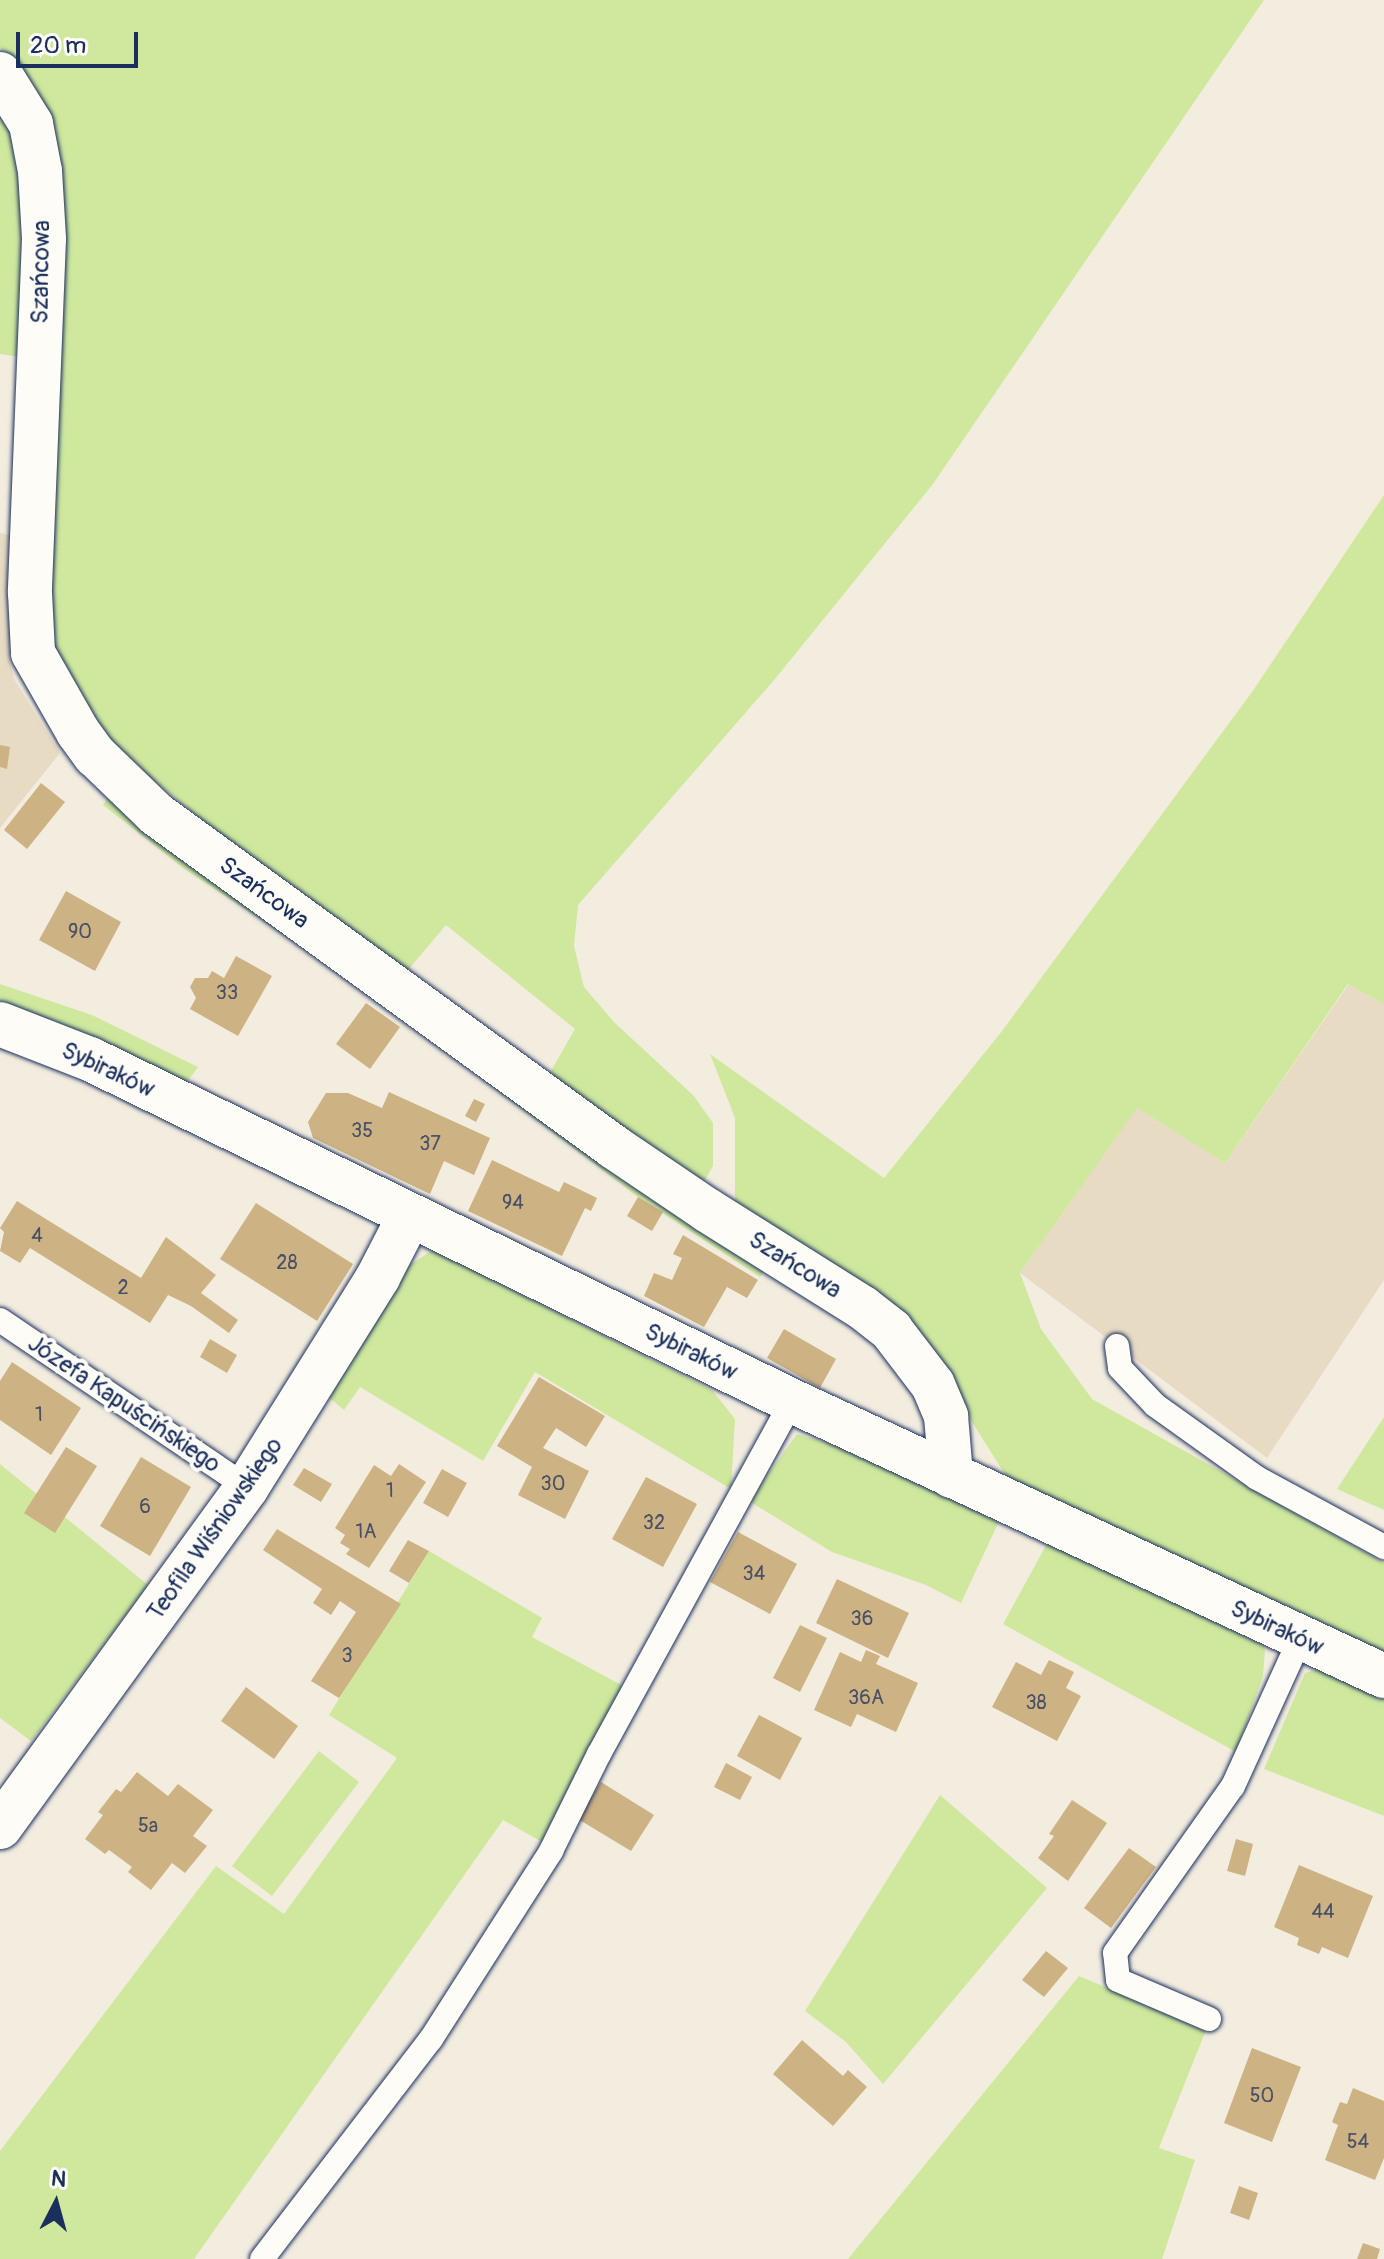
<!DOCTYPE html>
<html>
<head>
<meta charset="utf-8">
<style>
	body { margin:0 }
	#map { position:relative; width:1384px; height:2259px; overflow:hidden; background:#f3ede0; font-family:Pangolin,sans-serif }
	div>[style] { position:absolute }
	.built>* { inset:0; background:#e8dbc4 }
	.green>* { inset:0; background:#cfe89e }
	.building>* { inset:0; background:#cdb283 }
	.roads { filter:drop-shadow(0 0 2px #1b2f5e) drop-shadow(0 0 2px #1b2f5e) }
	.service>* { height:24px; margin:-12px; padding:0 12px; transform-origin:12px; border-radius:12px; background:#fdfcf7 }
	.minor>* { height:44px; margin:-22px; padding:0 22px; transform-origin:22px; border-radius:22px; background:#fdfcf7 }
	span { translate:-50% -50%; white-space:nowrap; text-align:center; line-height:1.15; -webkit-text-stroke:8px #fdfcf7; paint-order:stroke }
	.number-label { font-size:20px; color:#485067 }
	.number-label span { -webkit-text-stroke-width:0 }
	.street-label { font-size:24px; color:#1b2f5e }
	.north { position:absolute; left:16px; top:2163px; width:80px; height:80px; -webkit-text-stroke:6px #fdfcf7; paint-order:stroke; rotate:6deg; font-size:22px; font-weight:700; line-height:32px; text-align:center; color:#1b2f5e }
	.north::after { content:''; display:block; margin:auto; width:28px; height:36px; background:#1b2f5e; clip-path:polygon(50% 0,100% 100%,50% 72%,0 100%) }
	.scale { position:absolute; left:16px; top:32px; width:122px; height:36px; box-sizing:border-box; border:4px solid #1b2f5e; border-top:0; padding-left:10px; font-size:24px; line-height:28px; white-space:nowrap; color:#1b2f5e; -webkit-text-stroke:6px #fdfcf7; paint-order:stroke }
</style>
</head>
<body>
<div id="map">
	<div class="built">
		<i style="clip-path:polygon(0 533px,15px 536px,9px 658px,14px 679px,60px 753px,0 828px)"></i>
		<i style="clip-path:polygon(1349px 984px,1384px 1004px,1384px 1280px,1267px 1458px,1020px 1273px,1137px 1107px,1225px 1163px)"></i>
	</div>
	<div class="green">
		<i style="clip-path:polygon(0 0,1264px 0,933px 484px,775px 679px,578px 905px,574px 946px,584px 987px,615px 1023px,694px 1096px,713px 1123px,713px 1166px,700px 1189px,544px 1083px,575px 1029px,446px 925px,397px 983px,82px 720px,43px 649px,29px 89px,0 47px)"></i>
		<i style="clip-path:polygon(0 95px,12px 120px,21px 189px,21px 357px,0 354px)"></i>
		<i style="clip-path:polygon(1384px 495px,1384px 1004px,1348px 984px,1225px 1163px,1137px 1108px,1020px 1273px,1041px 1329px,1092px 1399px,1384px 1563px,1384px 1654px,1006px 1476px,945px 1379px,735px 1209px,735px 1118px,710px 1054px,884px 1178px,1002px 1031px,1252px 692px)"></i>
		<i style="clip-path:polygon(113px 790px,465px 1054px,460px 1062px,315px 956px,183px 868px,103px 805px)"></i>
		<i style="clip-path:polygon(0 984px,92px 1015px,198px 1067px,187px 1082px,178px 1083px,0 1006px)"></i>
		<i style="clip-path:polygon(491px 1069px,769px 1263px,760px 1277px,638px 1197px,483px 1080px)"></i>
		<i style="clip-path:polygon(433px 1250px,712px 1390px,735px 1419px,731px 1489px,535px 1372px,483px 1461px,360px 1387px,344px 1410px,327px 1396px,408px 1266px)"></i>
		<i style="clip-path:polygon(1384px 1417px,1384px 1510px,1337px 1489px)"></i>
		<i style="clip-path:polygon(797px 1434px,882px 1460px,1001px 1517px,961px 1603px,926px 1585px,832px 1552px,749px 1501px)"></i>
		<i style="clip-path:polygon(0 1464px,148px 1585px,31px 1741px,0 1718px)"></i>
		<i style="clip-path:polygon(1050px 1538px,1260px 1635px,1265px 1650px,1263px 1676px,1236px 1752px,1003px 1624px)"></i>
		<i style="clip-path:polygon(429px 1551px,542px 1618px,532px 1637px,625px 1687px,542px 1842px,503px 1820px,194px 2259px,0 2259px,0 2151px,216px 1866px,284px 1914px,397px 1758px,329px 1715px)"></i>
		<i style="clip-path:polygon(1325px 1667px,1384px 1694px,1384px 1816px,1264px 1769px,1305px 1673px)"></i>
		<i style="clip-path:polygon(319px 1751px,359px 1782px,272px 1896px,232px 1866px)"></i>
		<i style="clip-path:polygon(940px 1795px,1047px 1888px,883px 2084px,846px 2042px,805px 2011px)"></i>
		<i style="clip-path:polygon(1079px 1976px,1206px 2030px,1159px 2148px,1195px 2160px,1162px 2259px,848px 2259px)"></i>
	</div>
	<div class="building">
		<i style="clip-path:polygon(0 745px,10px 747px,7px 769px,0 767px)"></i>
		<i style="clip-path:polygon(41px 783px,65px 802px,27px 849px,4px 830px)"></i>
		<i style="clip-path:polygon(66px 891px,121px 922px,95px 971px,39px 940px)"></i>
		<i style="clip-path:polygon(236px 956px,272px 976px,238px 1036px,190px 1009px,196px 998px,190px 987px,195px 978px,208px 978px,212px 971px,224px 978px)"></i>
		<i style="clip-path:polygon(366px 1003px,400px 1027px,370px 1069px,336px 1044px)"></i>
		<i style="clip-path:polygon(389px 1092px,490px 1138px,474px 1175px,444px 1161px,430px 1194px,313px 1138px,308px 1122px,326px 1093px,348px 1093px,382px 1108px)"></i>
		<i style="clip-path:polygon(474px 1099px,485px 1104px,476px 1122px,465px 1116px)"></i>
		<i style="clip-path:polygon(492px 1160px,559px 1192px,564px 1182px,597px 1198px,591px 1211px,585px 1208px,562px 1256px,468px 1211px)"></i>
		<i style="clip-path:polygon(638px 1197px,663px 1212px,652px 1231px,627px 1216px)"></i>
		<i style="clip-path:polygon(17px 1201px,141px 1278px,166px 1237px,216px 1275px,201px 1293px,238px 1320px,229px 1333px,191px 1306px,168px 1295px,150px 1323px,30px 1248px,20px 1263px,0 1251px,4px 1232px,0 1228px)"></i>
		<i style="clip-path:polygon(256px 1203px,353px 1264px,317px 1321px,220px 1259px)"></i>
		<i style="clip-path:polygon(683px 1235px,758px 1280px,747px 1298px,727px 1287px,704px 1327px,644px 1296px,654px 1273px,672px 1280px,682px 1258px,673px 1254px)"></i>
		<i style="clip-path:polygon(784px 1329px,836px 1359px,820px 1388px,767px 1358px)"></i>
		<i style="clip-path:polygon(210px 1339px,237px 1355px,227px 1373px,200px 1357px)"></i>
		<i style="clip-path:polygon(12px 1362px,81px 1408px,51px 1455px,0 1420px,0 1381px)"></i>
		<i style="clip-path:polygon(539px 1377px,605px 1416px,586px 1447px,556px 1428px,543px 1448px,589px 1471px,565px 1519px,518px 1495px,532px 1467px,497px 1446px)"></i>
		<i style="clip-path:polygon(66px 1447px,97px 1466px,55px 1533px,24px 1513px)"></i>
		<i style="clip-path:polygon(141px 1457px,191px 1487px,150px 1556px,100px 1526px)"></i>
		<i style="clip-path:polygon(399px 1464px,426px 1482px,369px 1568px,346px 1554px,350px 1549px,340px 1543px,345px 1535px,335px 1528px,374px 1465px,391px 1476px)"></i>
		<i style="clip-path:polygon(304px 1468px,332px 1484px,321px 1502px,293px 1485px)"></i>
		<i style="clip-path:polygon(442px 1469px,467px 1483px,448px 1517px,423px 1503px)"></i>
		<i style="clip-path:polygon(646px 1477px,697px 1504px,663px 1567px,612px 1539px)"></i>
		<i style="clip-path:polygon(277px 1529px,401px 1604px,339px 1698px,311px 1681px,356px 1612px,340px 1601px,331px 1615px,313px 1603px,322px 1589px,263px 1550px)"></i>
		<i style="clip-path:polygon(738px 1532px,797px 1564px,770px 1614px,710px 1582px)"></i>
		<i style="clip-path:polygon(408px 1540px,429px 1551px,409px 1583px,389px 1571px)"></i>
		<i style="clip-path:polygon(837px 1579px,909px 1613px,888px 1658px,816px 1623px)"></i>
		<i style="clip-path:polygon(800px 1625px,827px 1638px,800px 1692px,773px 1678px)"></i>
		<i style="clip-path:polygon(866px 1650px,880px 1656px,876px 1664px,918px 1683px,896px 1732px,857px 1714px,851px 1727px,814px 1710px,840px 1652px,861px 1662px)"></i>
		<i style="clip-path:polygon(1049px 1660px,1074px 1672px,1066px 1688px,1081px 1696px,1057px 1741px,992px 1707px,1016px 1662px,1041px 1675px)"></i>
		<i style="clip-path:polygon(246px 1687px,298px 1726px,274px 1759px,221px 1721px)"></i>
		<i style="clip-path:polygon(759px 1715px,802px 1738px,780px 1780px,737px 1756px)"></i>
		<i style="clip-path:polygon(726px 1763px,752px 1777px,740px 1800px,714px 1787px)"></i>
		<i style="clip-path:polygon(137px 1772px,168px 1796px,178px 1784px,213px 1810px,193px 1836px,207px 1846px,185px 1873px,172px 1863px,151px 1890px,128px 1872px,132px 1867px,109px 1850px,105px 1854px,85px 1839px,103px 1815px,98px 1812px,116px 1789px,121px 1792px)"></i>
		<i style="clip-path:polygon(601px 1782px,654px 1815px,631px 1851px,578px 1819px)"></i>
		<i style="clip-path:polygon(1072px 1800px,1107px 1823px,1068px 1881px,1038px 1858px,1054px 1836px,1049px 1834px)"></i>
		<i style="clip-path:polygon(1236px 1839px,1253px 1844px,1245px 1876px,1227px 1871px)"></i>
		<i style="clip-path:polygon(1129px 1848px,1156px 1867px,1111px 1928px,1084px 1908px)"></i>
		<i style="clip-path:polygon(1299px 1865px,1373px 1896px,1348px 1958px,1322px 1947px,1319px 1954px,1297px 1945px,1299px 1938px,1274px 1927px)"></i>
		<i style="clip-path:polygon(1046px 1951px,1068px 1968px,1044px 1997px,1022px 1980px)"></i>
		<i style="clip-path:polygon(802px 2040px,843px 2076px,848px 2070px,867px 2087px,833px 2126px,773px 2074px)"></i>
		<i style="clip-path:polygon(1252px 2048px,1301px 2067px,1272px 2142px,1224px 2123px)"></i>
		<i style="clip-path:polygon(1353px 2088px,1384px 2101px,1384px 2158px,1375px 2180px,1325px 2160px,1338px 2125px,1332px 2122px,1340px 2102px,1347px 2104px)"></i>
		<i style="clip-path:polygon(1239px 2186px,1258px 2193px,1249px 2220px,1230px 2213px)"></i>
		<i style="clip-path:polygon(1363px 2243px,1380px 2249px,1377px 2259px,1357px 2259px)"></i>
	</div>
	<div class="roads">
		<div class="service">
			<i style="left:0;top:1320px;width:298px;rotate:34.1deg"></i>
			<i style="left:1117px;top:1346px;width:22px;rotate:82deg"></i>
			<i style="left:1120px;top:1368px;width:51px;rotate:46.6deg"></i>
			<i style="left:1155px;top:1405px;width:125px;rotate:35.6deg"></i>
			<i style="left:1257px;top:1478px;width:145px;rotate:28.5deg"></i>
			<i style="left:1209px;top:2019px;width:99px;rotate:-156.8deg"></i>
			<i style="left:1118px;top:1980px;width:27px;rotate:-96deg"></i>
			<i style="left:1115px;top:1953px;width:204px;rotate:-54.8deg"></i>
			<i style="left:1233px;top:1786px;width:162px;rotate:-65.5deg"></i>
			<i style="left:262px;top:2259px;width:277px;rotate:-52.5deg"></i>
			<i style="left:431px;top:2039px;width:223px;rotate:-57.4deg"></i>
			<i style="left:551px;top:1851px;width:108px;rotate:-63.7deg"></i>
			<i style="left:599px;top:1754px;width:402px;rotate:-61.3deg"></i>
		</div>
		<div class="minor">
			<i style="left:0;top:74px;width:59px;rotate:58.2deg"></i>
			<i style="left:31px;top:124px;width:48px;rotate:79.2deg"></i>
			<i style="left:40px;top:171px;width:68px;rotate:86.6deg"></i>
			<i style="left:44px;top:239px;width:354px;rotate:92.3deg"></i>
			<i style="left:30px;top:593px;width:60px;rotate:87.1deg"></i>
			<i style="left:33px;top:653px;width:91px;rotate:60.3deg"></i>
			<i style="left:78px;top:732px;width:29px;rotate:54deg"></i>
			<i style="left:95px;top:755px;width:85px;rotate:44deg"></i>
			<i style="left:156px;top:814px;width:566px;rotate:36.02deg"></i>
			<i style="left:614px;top:1147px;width:112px;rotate:34.1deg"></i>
			<i style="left:707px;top:1210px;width:184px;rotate:32.1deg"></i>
			<i style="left:863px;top:1308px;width:36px;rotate:38deg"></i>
			<i style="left:891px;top:1330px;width:69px;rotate:52.6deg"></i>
			<i style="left:933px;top:1385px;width:34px;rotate:67deg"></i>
			<i style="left:946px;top:1416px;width:60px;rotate:85.2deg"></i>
			<i style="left:0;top:1024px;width:97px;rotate:21.3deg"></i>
			<i style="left:90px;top:1059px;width:781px;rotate:25.97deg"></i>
			<i style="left:792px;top:1401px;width:653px;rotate:24.92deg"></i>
			<i style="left:0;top:1827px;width:420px;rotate:-54deg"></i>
			<i style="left:247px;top:1487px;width:248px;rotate:-58deg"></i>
			<i style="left:378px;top:1277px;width:68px;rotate:-62.7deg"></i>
		</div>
	</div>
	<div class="number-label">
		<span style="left:80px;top:931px">90</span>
		<span style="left:227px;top:992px">33</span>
		<span style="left:362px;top:1130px">35</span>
		<span style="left:430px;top:1143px">37</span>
		<span style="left:513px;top:1202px">94</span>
		<span style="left:37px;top:1235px">4</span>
		<span style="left:287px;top:1262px">28</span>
		<span style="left:123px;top:1287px">2</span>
		<span style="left:39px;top:1414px">1</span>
		<span style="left:553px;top:1483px">30</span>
		<span style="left:390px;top:1490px">1</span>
		<span style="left:145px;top:1506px">6</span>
		<span style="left:654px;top:1522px">32</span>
		<span style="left:366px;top:1531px">1A</span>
		<span style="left:754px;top:1573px">34</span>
		<span style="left:862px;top:1618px">36</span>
		<span style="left:347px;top:1655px">3</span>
		<span style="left:866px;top:1697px">36A</span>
		<span style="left:1036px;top:1702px">38</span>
		<span style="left:148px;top:1825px">5a</span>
		<span style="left:1323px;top:1911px">44</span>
		<span style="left:1262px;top:2095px">50</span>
		<span style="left:1358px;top:2141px">54</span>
	</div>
	<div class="street-label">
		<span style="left:41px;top:272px;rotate:-89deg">Szańcowa</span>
		<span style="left:264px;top:893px;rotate:36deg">Szańcowa</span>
		<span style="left:108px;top:1070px;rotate:25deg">Sybiraków</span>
		<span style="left:795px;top:1265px;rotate:32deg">Szańcowa</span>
		<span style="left:691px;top:1352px;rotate:26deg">Sybiraków</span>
		<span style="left:124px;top:1404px;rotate:34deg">Józefa Kapuścińskiego</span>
		<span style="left:215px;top:1529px;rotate:-55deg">Teofila Wiśniowskiego</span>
		<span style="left:1277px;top:1628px;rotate:25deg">Sybiraków</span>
	</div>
	<div class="north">N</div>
	<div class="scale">20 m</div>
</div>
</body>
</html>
